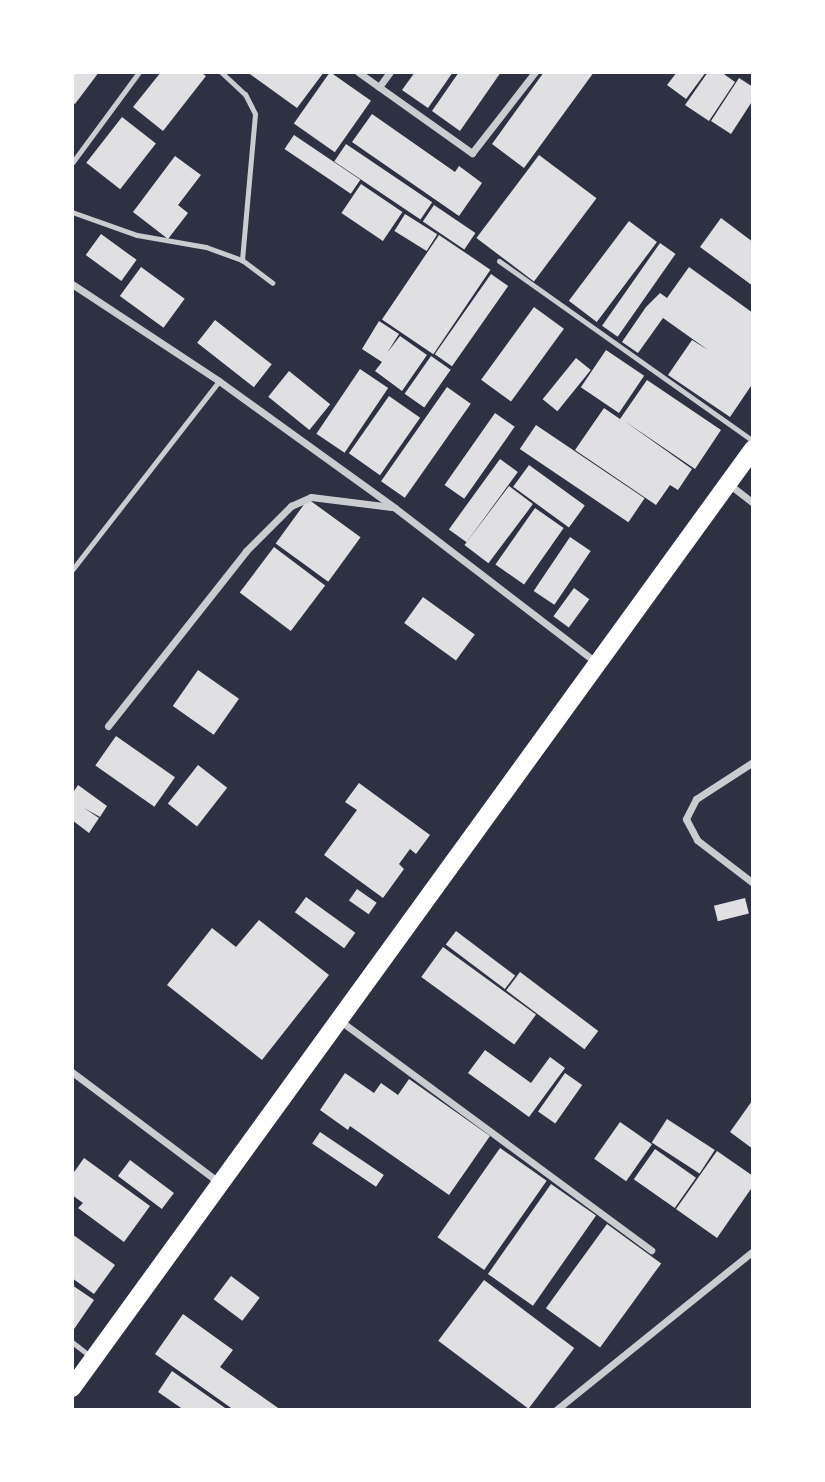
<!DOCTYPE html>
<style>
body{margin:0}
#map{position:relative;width:825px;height:1482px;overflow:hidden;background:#2d3142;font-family:Manrope,sans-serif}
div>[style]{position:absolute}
.building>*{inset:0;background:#e0e0e3;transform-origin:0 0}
.service>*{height:5px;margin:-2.5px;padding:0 2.5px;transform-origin:2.5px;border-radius:2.5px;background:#caccd0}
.minor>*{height:7px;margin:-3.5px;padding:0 3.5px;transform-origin:3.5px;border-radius:3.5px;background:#caccd0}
.primary>*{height:18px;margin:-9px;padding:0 9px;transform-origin:9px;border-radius:9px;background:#fff}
span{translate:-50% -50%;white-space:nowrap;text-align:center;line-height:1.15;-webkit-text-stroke:5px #fff;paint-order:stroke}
.frame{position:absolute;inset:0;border:74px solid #fff;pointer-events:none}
</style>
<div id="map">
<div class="building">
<div style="clip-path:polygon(72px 72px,99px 72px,75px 104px,72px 102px)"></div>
<div style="clip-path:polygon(161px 72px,200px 72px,206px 76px,163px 131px,133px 107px)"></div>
<div style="clip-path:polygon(247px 72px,324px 72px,297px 108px)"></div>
<div style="left:330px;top:72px;width:50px;height:63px;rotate:35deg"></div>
<div style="clip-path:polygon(415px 72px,453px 72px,428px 108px,402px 90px)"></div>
<div style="clip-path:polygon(459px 72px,501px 72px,460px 131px,432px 111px)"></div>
<div style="clip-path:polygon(544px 72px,594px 72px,524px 168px,492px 144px)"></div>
<div style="clip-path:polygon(677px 72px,706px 72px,686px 99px,667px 85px)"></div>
<div style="clip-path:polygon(708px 72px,721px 72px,735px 82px,709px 121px,685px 105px)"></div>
<div style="clip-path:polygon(739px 78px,753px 87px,753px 100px,731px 134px,711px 121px)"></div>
<div style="clip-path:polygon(372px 114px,455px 172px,459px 166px,482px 183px,459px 216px,352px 142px)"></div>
<div style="left:122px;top:117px;width:43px;height:58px;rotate:38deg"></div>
<div style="left:294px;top:135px;width:80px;height:17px;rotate:34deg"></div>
<div style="left:346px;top:144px;width:104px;height:21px;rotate:34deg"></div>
<div style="left:539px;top:155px;width:72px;height:104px;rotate:37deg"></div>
<div style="clip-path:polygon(175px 156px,201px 175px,178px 205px,188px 213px,168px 239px,133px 212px)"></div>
<div style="left:361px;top:184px;width:50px;height:35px;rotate:34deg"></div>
<div style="left:434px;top:205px;width:50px;height:20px;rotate:34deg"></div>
<div style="left:405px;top:214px;width:38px;height:20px;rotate:32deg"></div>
<div style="clip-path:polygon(721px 218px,753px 242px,753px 286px,700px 247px)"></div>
<div style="left:629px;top:221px;width:35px;height:100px;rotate:37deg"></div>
<div style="left:101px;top:234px;width:44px;height:26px;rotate:36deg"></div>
<div style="left:439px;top:235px;width:62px;height:102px;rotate:34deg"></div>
<div style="left:660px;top:243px;width:19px;height:101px;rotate:35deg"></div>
<div style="left:141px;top:267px;width:54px;height:36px;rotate:36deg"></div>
<div style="clip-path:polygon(689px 267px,753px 313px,753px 383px,730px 417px,668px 375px,692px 340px,708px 350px,663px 318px,638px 353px,622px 342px,646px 307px,660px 293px,667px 298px)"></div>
<div style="left:491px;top:274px;width:21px;height:98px;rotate:35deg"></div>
<div style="left:534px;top:307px;width:37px;height:90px;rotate:36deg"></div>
<div style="left:215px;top:320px;width:72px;height:29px;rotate:38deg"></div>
<div style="clip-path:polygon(379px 321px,399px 334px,387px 353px,400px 336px,427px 355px,402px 391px,375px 371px,382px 362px,362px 349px)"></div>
<div style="left:606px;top:350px;width:46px;height:45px;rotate:34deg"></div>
<div style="left:431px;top:356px;width:24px;height:46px;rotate:35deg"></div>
<div style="left:576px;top:358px;width:19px;height:53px;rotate:39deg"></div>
<div style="left:360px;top:369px;width:34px;height:78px;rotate:34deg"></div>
<div style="left:289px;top:371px;width:53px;height:33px;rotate:39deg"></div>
<div style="clip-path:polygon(647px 380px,721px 430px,695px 469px,623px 420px,692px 469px,678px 490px,670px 485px,656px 505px,575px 450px,604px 408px,620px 419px)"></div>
<div style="left:447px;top:387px;width:29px;height:115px;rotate:35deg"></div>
<div style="left:389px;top:396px;width:38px;height:70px;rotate:35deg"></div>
<div style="left:495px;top:413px;width:24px;height:88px;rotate:35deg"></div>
<div style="left:536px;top:425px;width:131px;height:29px;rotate:34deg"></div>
<div style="left:500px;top:459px;width:22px;height:87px;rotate:36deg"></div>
<div style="left:529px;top:465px;width:69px;height:27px;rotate:36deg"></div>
<div style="left:509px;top:486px;width:30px;height:74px;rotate:37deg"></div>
<div style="left:308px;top:499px;width:65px;height:55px;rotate:36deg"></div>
<div style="left:535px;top:508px;width:35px;height:69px;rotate:35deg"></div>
<div style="left:570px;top:537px;width:25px;height:65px;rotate:34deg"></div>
<div style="left:274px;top:547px;width:64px;height:57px;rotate:37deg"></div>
<div style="left:574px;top:588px;width:19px;height:35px;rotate:36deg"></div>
<div style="left:423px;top:597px;width:64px;height:32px;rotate:36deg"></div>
<div style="left:198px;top:670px;width:50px;height:44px;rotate:35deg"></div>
<div style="left:116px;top:736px;width:72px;height:36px;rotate:35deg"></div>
<div style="left:198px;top:765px;width:37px;height:49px;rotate:38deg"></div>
<div style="clip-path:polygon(359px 783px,430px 835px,416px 854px,410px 849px,399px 864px,404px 869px,383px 898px,324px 855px,357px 810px,345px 802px)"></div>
<div style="clip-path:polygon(78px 785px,107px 806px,100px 817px,84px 808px,99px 818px,89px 833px,72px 820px,72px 794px)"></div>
<div style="left:357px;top:889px;width:24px;height:14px;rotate:35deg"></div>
<div style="left:306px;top:897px;width:61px;height:19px;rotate:36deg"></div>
<div style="left:745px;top:898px;width:16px;height:32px;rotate:76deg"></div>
<div style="clip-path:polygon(259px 920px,329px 975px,262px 1060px,167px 985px,212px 928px,236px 947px)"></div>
<div style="left:456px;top:931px;width:74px;height:17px;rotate:37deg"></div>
<div style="left:443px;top:947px;width:115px;height:37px;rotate:36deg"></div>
<div style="left:520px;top:972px;width:98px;height:23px;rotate:37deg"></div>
<div style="clip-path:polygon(485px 1050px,531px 1083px,550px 1057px,565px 1068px,529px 1117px,468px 1073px)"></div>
<div style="clip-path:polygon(345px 1073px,374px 1093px,381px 1083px,398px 1095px,409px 1079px,490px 1136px,449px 1195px,350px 1126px,348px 1130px,320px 1110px)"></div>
<div style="left:565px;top:1073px;width:21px;height:47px;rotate:35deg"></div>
<div style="clip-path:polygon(752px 1101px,753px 1103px,753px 1149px,730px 1132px)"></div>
<div style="left:667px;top:1119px;width:57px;height:28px;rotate:33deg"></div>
<div style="left:620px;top:1122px;width:39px;height:45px;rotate:35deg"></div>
<div style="left:320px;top:1132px;width:77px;height:14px;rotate:34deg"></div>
<div style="left:500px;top:1148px;width:57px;height:109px;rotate:35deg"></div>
<div style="left:655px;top:1149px;width:50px;height:37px;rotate:35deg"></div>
<div style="clip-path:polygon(717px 1151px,753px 1176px,753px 1186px,717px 1238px,676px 1209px)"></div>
<div style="clip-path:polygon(84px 1158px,150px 1206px,124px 1242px,78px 1208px,83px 1203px,72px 1195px,72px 1175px)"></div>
<div style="left:130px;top:1160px;width:55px;height:20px;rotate:37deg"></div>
<div style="left:551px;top:1184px;width:55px;height:110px;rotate:35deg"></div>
<div style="left:607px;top:1224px;width:67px;height:104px;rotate:36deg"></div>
<div style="clip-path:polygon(72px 1234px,115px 1265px,94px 1294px,72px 1278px)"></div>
<div style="left:231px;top:1276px;width:36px;height:29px;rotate:37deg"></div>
<div style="left:484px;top:1280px;width:113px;height:76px;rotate:37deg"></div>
<div style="clip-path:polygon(72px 1285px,94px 1300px,72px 1332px)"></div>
<div style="clip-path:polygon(183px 1314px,233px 1350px,220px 1367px,281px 1410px,234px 1410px,155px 1354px)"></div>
<div style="clip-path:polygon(172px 1371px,228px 1410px,184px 1410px,158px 1392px)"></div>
</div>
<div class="service">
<div style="left:221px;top:72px;width:33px;rotate:43deg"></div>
<div style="left:245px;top:94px;width:22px;rotate:63deg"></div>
<div style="left:255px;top:114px;width:147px;rotate:95.1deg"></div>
<div style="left:72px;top:163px;width:113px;rotate:-53.6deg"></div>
<div style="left:72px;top:212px;width:69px;rotate:19.5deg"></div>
<div style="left:137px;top:235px;width:70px;rotate:9.9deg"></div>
<div style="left:206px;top:247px;width:38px;rotate:20deg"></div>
<div style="left:242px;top:260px;width:38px;rotate:37deg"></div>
<div style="left:499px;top:261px;width:311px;rotate:35.3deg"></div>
<div style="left:72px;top:570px;width:239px;rotate:-52.1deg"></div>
<div style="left:72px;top:1342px;width:24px;rotate:38deg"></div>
</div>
<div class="minor">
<div style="left:358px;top:72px;width:140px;rotate:35.4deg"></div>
<div style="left:472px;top:153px;width:103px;rotate:-52.1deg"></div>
<div style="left:379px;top:87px;width:19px;rotate:-54deg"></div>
<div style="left:72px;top:284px;width:176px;rotate:33.4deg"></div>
<div style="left:219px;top:381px;width:217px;rotate:35.8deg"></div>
<div style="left:395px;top:508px;width:253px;rotate:37.5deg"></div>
<div style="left:730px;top:485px;width:29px;rotate:38deg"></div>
<div style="left:108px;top:726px;width:223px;rotate:-51.7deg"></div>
<div style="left:246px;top:551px;width:64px;rotate:-45deg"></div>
<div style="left:291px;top:506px;width:22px;rotate:-24deg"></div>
<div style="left:311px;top:497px;width:81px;rotate:7.1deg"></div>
<div style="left:753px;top:762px;width:68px;rotate:147deg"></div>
<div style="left:696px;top:799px;width:22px;rotate:117deg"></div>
<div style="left:686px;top:819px;width:24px;rotate:62deg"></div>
<div style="left:697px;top:840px;width:71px;rotate:37.5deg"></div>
<div style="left:339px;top:1020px;width:388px;rotate:36.4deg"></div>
<div style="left:72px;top:1072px;width:185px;rotate:36.9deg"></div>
<div style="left:556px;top:1410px;width:253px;rotate:-38.9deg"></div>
</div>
<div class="primary">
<div style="left:72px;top:1388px;width:1160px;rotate:-54.05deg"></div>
</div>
<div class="frame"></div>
</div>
